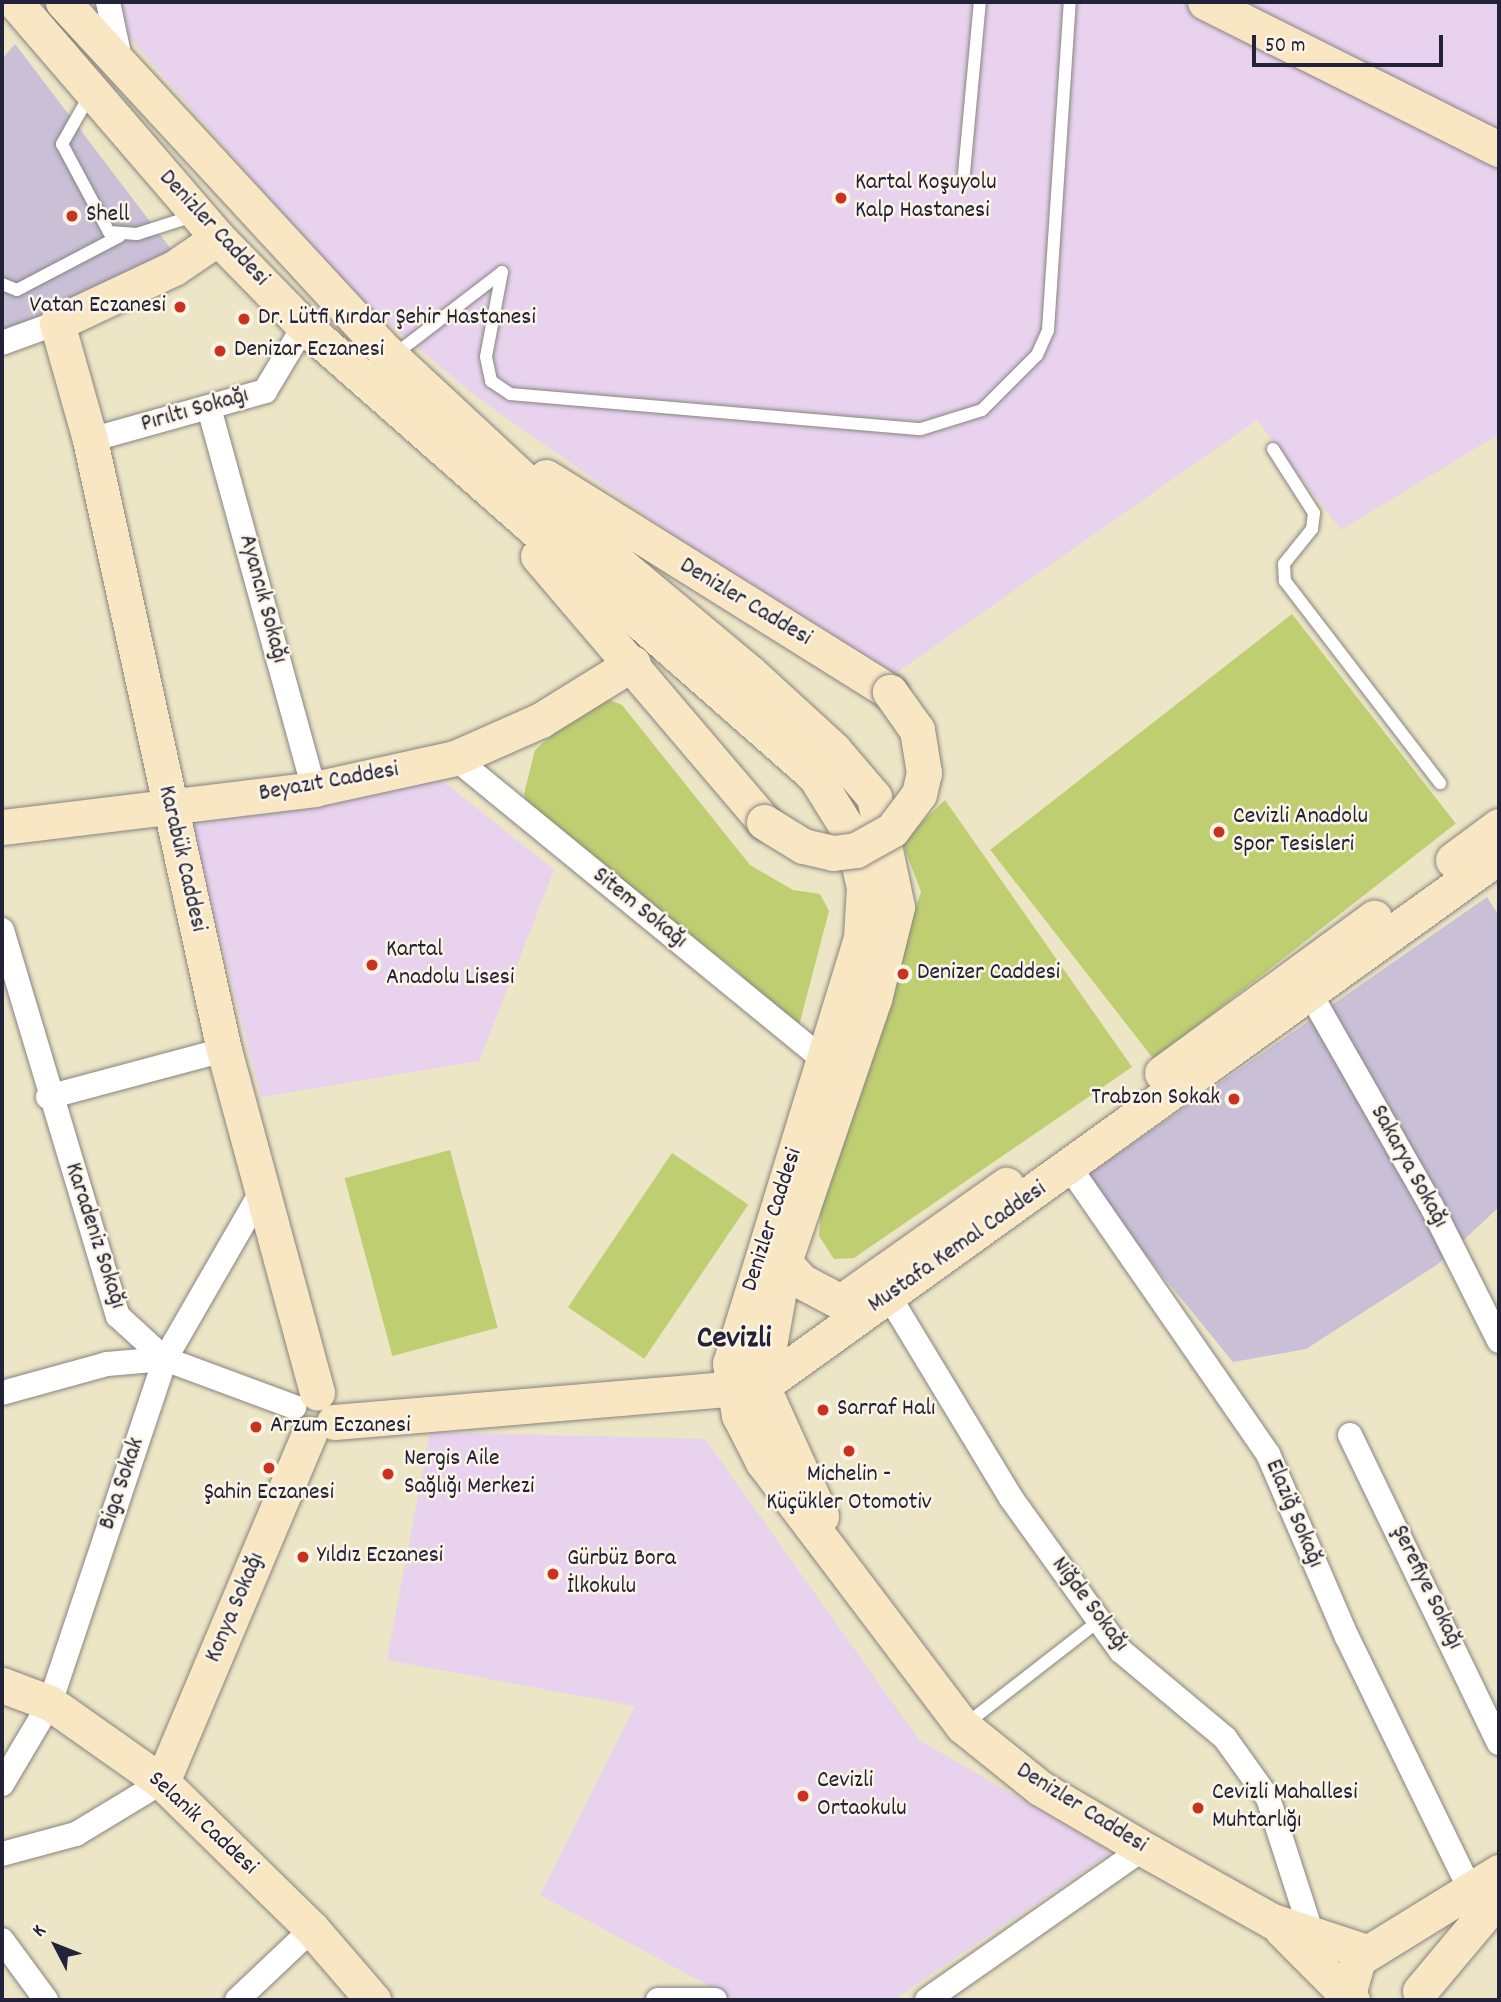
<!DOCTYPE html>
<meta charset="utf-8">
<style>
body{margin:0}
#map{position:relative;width:1501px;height:2002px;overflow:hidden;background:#ece5c6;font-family:Dekko,sans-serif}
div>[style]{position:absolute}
.built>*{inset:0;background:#e8d2ee}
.industrial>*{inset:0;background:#c9bfd7}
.green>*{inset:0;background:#bece71;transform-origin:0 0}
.roads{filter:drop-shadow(0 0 2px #878480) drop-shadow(0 0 2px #878480)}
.lane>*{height:12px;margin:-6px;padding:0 6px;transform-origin:6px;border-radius:6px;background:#fff}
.street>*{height:24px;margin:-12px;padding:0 12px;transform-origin:12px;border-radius:12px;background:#fff}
.secondary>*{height:35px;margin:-17.5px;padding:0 17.5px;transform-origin:17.5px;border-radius:17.5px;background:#f9e7c3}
.bridges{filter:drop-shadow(0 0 2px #878480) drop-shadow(0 0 2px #878480)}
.secondary-bridge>*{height:35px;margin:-17.5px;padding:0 17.5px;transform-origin:17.5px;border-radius:17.5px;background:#f9e7c3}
.dots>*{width:19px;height:19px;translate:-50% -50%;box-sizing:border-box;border:4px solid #fcf5e5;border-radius:50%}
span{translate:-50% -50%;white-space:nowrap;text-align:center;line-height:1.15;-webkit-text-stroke:5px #fcf5e5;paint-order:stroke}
.poi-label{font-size:24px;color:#22223b}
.left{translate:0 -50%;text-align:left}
.right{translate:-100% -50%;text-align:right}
.street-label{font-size:24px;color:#22223b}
.district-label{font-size:32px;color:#22223b;font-weight:700}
.frame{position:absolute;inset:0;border:4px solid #22223b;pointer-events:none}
.north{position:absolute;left:21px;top:1911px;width:70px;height:70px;-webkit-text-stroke:5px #fcf5e5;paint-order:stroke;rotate:312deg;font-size:19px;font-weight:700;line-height:28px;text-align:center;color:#22223b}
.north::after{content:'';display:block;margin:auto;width:24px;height:32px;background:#22223b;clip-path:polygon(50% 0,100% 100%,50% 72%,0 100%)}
.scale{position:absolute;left:1252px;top:35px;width:191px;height:32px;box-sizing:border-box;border:4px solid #22223b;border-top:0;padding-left:9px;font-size:21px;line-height:24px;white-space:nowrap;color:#22223b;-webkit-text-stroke:5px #fcf5e5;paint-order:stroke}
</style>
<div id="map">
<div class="built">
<div style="clip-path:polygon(99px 2px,1499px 2px,1499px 434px,1341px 530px,1257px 420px,883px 682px,478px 398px,348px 290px)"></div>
<div style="clip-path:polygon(435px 775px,554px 870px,479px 1061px,261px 1097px,191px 825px)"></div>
<div style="clip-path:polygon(430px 1432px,705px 1439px,919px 1740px,1112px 1852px,893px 2000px,736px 2000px,540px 1895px,635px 1706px,387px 1660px)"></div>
</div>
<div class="industrial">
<div style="clip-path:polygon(15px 44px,190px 274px,2px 349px,2px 59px)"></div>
<div style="clip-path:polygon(1487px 897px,1499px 916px,1499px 1207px,1438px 1264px,1306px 1349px,1233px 1362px,1083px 1178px)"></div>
</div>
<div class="green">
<div style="left:1292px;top:614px;width:266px;height:383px;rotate:52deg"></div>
<div style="clip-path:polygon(605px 698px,622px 705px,750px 865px,793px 890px,820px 894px,829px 911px,797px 1033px,735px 969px,531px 814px,524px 794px,535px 750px,586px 705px)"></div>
<div style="clip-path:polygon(945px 800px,1132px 1067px,854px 1258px,834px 1259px,819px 1236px,822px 1195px,921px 892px,902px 841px)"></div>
<div style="left:450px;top:1150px;width:184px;height:109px;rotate:75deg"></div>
<div style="left:672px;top:1153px;width:92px;height:186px;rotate:34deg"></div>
</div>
<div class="roads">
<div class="lane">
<div style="left:91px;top:93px;width:59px;rotate:119.6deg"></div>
<div style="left:62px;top:144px;width:100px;rotate:61.9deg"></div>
<div style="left:109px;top:232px;width:28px;rotate:4deg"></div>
<div style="left:137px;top:234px;width:59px;rotate:-17.8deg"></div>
<div style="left:964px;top:173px;width:172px;rotate:-84.7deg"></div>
<div style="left:502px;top:272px;width:86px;rotate:100.7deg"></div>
<div style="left:486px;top:357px;width:25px;rotate:78deg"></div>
<div style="left:491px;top:381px;width:23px;rotate:34deg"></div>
<div style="left:510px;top:394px;width:412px;rotate:4.9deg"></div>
<div style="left:921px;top:429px;width:64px;rotate:-17.3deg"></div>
<div style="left:982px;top:410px;width:78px;rotate:-45deg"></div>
<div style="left:1037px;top:355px;width:27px;rotate:-66deg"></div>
<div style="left:1048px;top:330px;width:329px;rotate:-86.2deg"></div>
<div style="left:2px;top:284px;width:16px;rotate:22deg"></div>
<div style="left:17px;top:290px;width:116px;rotate:-27.7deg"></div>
<div style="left:394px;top:355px;width:136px;rotate:-37.5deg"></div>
<div style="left:1273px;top:449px;width:76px;rotate:57.4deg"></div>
<div style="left:1314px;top:513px;width:16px;rotate:97deg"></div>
<div style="left:1312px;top:529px;width:45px;rotate:128.7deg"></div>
<div style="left:1284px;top:564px;width:17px;rotate:87deg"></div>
<div style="left:1285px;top:581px;width:255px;rotate:52.5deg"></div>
<div style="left:966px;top:1724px;width:168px;rotate:-37.8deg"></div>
</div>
<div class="street">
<div style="left:108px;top:2px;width:62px;rotate:78deg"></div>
<div style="left:2px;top:343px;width:59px;rotate:-20deg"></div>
<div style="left:209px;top:408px;width:395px;rotate:74.6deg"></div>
<div style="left:90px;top:440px;width:182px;rotate:-15.6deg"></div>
<div style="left:265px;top:391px;width:76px;rotate:-59deg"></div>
<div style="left:455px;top:758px;width:477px;rotate:39.3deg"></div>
<div style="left:2px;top:930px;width:403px;rotate:73.3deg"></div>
<div style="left:118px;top:1316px;width:64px;rotate:42.5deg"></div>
<div style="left:1311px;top:995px;width:242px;rotate:60.3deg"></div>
<div style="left:1431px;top:1205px;width:152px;rotate:63.4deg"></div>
<div style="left:48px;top:1097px;width:182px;rotate:-15deg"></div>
<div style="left:1070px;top:1168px;width:348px;rotate:55.3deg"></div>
<div style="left:1268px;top:1454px;width:199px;rotate:66.7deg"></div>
<div style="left:1347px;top:1637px;width:278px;rotate:64deg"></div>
<div style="left:890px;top:1298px;width:234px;rotate:58.8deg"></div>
<div style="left:1011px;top:1498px;width:188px;rotate:54.3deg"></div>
<div style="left:1121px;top:1651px;width:136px;rotate:39.9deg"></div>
<div style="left:1225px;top:1738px;width:74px;rotate:54.4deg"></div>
<div style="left:1268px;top:1798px;width:143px;rotate:72.1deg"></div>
<div style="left:2px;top:1393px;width:109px;rotate:-15.4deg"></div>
<div style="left:107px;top:1364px;width:58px;rotate:-4.9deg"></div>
<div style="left:165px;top:1359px;width:138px;rotate:20.4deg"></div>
<div style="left:1350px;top:1435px;width:342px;rotate:64.2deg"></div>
<div style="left:2px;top:1784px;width:94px;rotate:-59.3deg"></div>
<div style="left:50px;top:1703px;width:363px;rotate:-71.5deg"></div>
<div style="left:165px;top:1359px;width:194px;rotate:-60deg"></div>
<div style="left:2px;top:1854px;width:77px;rotate:-15.1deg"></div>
<div style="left:76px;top:1834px;width:100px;rotate:-31.2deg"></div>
<div style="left:2px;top:1940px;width:74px;rotate:53.7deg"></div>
<div style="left:237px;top:2000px;width:103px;rotate:-43.4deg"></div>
<div style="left:658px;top:2000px;width:57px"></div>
<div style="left:927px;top:2000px;width:264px;rotate:-35deg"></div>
</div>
<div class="secondary">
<div style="left:15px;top:2px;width:311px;rotate:49.3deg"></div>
<div style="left:218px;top:238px;width:123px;rotate:45.7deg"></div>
<div style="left:304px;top:326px;width:681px;rotate:41.37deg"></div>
<div style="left:815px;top:776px;width:70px;rotate:58.3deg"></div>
<div style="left:852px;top:836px;width:52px;rotate:76.8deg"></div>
<div style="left:864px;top:887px;width:51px;rotate:93.4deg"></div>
<div style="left:861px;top:938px;width:445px;rotate:107.1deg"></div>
<div style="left:730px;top:1363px;width:53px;rotate:80.2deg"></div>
<div style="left:739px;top:1415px;width:53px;rotate:62.9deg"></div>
<div style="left:763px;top:1462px;width:331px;rotate:52.9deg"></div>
<div style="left:963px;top:1726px;width:99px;rotate:38.8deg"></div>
<div style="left:1040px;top:1788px;width:126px;rotate:30.4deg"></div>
<div style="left:1149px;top:1852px;width:141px;rotate:29.3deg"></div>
<div style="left:1272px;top:1921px;width:100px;rotate:18.1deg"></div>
<div style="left:63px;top:2px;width:468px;rotate:47.3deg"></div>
<div style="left:380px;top:346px;width:255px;rotate:42.9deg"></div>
<div style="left:567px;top:520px;width:237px;rotate:39.9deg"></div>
<div style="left:749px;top:672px;width:115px;rotate:42.5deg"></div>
<div style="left:834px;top:750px;width:62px;rotate:49.6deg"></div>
<div style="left:874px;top:797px;width:112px;rotate:78.2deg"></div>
<div style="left:897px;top:907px;width:95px;rotate:104deg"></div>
<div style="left:874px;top:999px;width:278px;rotate:108.9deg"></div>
<div style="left:784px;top:1262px;width:126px;rotate:100.1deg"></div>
<div style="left:762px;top:1386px;width:143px;rotate:65.6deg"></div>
<div style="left:1205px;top:2px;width:329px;rotate:26.6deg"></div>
<div style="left:218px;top:238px;width:53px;rotate:145.7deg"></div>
<div style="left:174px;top:268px;width:129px;rotate:154.8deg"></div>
<div style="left:57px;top:323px;width:122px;rotate:74.2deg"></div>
<div style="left:90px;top:440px;width:625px;rotate:77.61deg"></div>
<div style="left:224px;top:1050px;width:355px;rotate:74.8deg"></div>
<div style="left:546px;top:477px;width:406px;rotate:32deg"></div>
<div style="left:538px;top:556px;width:349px;rotate:49.6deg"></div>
<div style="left:2px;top:827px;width:314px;rotate:-6.9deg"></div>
<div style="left:314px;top:789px;width:144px;rotate:-12.4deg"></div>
<div style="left:455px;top:758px;width:94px;rotate:-23.8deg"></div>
<div style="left:541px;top:720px;width:108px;rotate:-31.8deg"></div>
<div style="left:1453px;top:860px;width:57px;rotate:-36.5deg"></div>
<div style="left:1162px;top:1073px;width:263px;rotate:-36.2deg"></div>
<div style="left:784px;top:1262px;width:25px;rotate:48deg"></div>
<div style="left:801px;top:1281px;width:45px;rotate:27.7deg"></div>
<div style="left:852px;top:1294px;width:189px;rotate:-35.3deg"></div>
<div style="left:334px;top:1422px;width:430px;rotate:-4.8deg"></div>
<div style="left:762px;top:1386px;width:908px;rotate:-35.72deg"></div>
<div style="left:2px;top:1685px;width:51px;rotate:20.6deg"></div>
<div style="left:50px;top:1703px;width:137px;rotate:35.2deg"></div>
<div style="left:162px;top:1782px;width:210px;rotate:44.4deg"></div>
<div style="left:312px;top:1929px;width:94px;rotate:49.3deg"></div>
<div style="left:162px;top:1782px;width:378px;rotate:-67.1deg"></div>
<div style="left:1282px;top:1930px;width:99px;rotate:45deg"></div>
<div style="left:1349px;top:1991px;width:33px;rotate:-74deg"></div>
<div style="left:1358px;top:1959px;width:166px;rotate:-31.7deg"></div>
<div style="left:1420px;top:1991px;width:123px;rotate:-50deg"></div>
</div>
</div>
<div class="bridges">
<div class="secondary-bridge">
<div style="left:764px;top:822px;width:46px;rotate:31.6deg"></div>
<div style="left:803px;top:846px;width:31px;rotate:13deg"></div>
<div style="left:833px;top:853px;width:23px;rotate:-7deg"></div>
<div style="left:856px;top:850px;width:41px;rotate:-29.1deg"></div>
<div style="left:892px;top:830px;width:45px;rotate:-53.1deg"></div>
<div style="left:919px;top:794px;width:22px;rotate:-77deg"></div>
<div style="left:924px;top:773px;width:44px;rotate:-99.2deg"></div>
<div style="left:917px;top:730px;width:47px;rotate:-125.4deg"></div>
</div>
</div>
<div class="dots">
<div style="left:841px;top:198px;background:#c8321e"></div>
<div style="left:72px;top:216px;background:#c8321e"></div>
<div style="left:180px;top:307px;background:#c8321e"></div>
<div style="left:244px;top:319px;background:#c8321e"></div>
<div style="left:220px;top:351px;background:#c8321e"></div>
<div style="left:1219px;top:832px;background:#c8321e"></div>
<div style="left:372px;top:965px;background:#c8321e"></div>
<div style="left:903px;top:974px;background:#c8321e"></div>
<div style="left:1234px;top:1099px;background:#c8321e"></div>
<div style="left:823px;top:1410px;background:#c8321e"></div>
<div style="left:256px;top:1427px;background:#c8321e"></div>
<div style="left:849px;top:1451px;background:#c8321e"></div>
<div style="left:269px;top:1468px;background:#c8321e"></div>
<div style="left:388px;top:1474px;background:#c8321e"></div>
<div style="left:303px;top:1557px;background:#c8321e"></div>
<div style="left:553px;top:1574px;background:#c8321e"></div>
<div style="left:803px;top:1796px;background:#c8321e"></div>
<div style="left:1198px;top:1808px;background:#c8321e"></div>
</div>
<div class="poi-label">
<span class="left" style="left:855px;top:198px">Kartal Koşuyolu<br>Kalp Hastanesi</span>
<span class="left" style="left:86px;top:216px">Shell</span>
<span class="right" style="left:166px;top:307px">Vatan Eczanesi</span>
<span class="left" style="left:258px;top:319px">Dr. Lütfi Kırdar Şehir Hastanesi</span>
<span class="left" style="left:234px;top:351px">Denizar Eczanesi</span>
<span class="left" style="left:1233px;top:832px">Cevizli Anadolu<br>Spor Tesisleri</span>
<span class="left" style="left:386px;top:965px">Kartal<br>Anadolu Lisesi</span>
<span class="left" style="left:917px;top:974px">Denizer Caddesi</span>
<span class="right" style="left:1220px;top:1099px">Trabzon Sokak</span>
<span class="left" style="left:837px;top:1410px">Sarraf Halı</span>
<span class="left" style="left:270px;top:1427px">Arzum Eczanesi</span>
<span class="left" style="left:404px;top:1474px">Nergis Aile<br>Sağlığı Merkezi</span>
<span style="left:849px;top:1490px">Michelin -<br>Küçükler Otomotiv</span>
<span style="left:269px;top:1494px">Şahin Eczanesi</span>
<span class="left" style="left:317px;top:1557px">Yıldız Eczanesi</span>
<span class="left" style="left:567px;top:1574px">Gürbüz Bora<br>İlkokulu</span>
<span class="left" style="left:817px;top:1796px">Cevizli<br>Ortaokulu</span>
<span class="left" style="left:1212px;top:1808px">Cevizli Mahallesi<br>Muhtarlığı</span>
</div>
<div class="street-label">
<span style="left:213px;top:229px;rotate:47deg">Denizler Caddesi</span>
<span style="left:195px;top:411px;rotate:-16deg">Pırıltı Sokağı</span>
<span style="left:262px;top:599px;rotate:75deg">Ayancık Sokağı</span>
<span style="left:745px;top:603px;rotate:31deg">Denizler Caddesi</span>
<span style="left:329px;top:783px;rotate:-10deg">Beyazıt Caddesi</span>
<span style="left:181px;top:859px;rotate:77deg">Karabük Caddesi</span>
<span style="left:639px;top:909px;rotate:39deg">Sitem Sokağı</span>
<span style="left:1408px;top:1167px;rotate:61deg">Sakarya Sokağı</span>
<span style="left:773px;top:1220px;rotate:-72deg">Denizler Caddesi</span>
<span style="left:94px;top:1236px;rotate:72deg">Karadeniz Sokağı</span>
<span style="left:958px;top:1248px;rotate:-35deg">Mustafa Kemal Caddesi</span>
<span style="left:123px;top:1484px;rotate:-71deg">Biga Sokak</span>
<span style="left:1293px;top:1514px;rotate:67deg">Elaziğ Sokağı</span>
<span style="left:1426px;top:1588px;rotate:64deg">Şerefiye Sokağı</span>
<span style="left:1089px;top:1605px;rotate:53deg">Niğde Sokağı</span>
<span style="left:236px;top:1608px;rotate:-67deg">Konya Sokağı</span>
<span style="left:1081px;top:1809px;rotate:32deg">Denizler Caddesi</span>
<span style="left:202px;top:1824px;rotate:43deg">Selanik Caddesi</span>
</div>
<div class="district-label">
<span style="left:734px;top:1340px">Cevizli</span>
</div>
<div class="frame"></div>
<div class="north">K</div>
<div class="scale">50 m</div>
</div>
